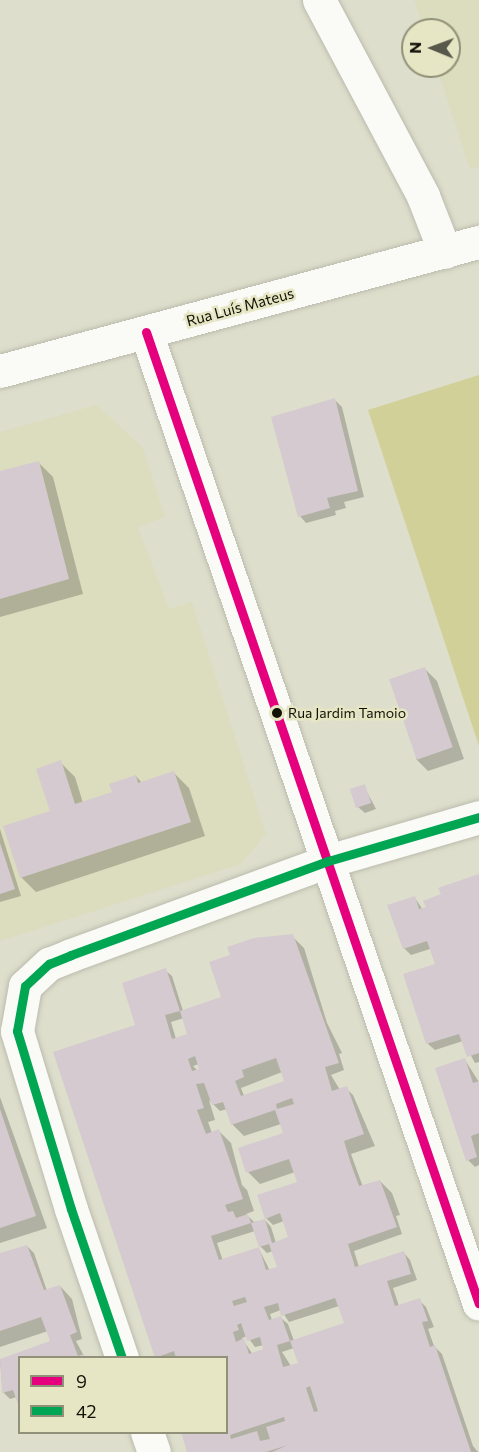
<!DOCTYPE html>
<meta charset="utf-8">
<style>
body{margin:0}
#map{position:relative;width:479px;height:1452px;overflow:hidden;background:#dedecc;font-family:Commissioner,sans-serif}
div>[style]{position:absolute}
.built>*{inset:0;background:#dcdcbe}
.green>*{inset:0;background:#d1d099}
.shadow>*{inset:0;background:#0003}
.building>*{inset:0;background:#d5cacf;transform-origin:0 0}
.roads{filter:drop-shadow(0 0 2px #bcbcae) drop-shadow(0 0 2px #bcbcae)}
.minor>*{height:33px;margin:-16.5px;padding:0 16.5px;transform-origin:16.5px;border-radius:16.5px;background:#fafaf7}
.major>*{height:33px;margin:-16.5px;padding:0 16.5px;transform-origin:16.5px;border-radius:16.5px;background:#fafaf7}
.bus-1>*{height:9px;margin:-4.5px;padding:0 4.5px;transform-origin:4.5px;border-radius:4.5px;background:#e5007d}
.bus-2>*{height:9px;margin:-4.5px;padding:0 4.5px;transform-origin:4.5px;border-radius:4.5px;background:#00a651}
.dots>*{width:16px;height:16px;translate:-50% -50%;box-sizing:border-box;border:3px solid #e6e5c4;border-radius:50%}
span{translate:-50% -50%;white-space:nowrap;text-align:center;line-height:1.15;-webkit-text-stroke:5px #e6e5c4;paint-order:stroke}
.bus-label{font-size:14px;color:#111106}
.left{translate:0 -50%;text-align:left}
.street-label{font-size:15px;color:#111106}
.legend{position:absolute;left:18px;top:1356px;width:210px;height:78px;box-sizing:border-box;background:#e6e5c4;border:2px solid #919078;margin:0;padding:8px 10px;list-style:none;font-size:18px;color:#111106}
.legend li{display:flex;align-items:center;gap:12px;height:30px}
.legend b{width:30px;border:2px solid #919078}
.north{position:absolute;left:401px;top:18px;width:60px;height:60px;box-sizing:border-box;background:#e6e5c4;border:2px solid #919078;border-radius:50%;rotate:271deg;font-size:16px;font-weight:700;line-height:24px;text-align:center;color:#111106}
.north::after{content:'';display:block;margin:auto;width:21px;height:27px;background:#59594b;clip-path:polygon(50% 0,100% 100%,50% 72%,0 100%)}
</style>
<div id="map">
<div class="built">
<div style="clip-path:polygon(414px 0,479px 0,479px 167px,470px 169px,436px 66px,449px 66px,449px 30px,424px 30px)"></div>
<div style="clip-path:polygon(97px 405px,143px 448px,165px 517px,138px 527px,169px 609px,192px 602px,266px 834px,241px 864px,0 941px,0 432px)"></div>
</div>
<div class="green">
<div style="clip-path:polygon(479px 375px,479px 746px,368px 410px)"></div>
</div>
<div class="shadow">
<div style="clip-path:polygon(335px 400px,342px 407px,364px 497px,344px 502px,346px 508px,335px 511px,336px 515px,306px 523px,300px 516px)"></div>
<div style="clip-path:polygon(38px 462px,53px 477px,83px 594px,0 617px,0 473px)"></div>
<div style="clip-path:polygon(425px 669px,437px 681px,464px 759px,428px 771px,416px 759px)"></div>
<div style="clip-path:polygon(60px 762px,75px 777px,83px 803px,114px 792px,136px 776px,142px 783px,174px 773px,189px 788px,205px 836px,36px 892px,21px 877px,52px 812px)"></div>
<div style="clip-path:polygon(364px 786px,376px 809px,365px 813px,358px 807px)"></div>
<div style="clip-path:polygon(0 829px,21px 896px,0 902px)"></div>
<div style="clip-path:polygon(479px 875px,479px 1062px,475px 1063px,463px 1041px,435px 1050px,428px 1044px,405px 975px,437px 965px,430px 949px,411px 955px,404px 948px,415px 898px,423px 910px)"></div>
<div style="clip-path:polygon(evenodd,292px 936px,304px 948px,327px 1023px,342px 1053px,339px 1054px,344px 1070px,331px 1075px,340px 1090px,346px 1088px,353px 1095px,375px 1146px,351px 1154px,363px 1187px,380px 1181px,392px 1193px,400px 1215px,396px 1216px,402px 1234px,354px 1251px,359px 1267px,404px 1253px,410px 1260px,417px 1280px,393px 1288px,399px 1306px,419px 1300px,426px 1307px,434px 1327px,428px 1329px,434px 1346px,442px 1354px,473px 1446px,478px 1452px,189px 1452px,226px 1432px,226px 1358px,156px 1357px,137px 1026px,165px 970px,172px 976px,183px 1011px,223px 998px,292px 936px,184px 1018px,189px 1035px,176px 1039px,171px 1022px,184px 1018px,292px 936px,199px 1064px,201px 1070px,198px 1071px,193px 1066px,199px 1064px,292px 936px,282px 1072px,286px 1082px,244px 1096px,241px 1088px,282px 1072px,292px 936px,209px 1100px,220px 1111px,227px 1109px,232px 1124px,244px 1136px,281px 1124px,285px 1134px,248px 1172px,260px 1184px,295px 1172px,299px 1183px,266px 1218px,273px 1225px,284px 1221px,291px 1238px,276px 1243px,271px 1227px,265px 1220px,254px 1222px,246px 1214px,254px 1211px,247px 1190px,242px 1185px,231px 1143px,219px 1131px,212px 1133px,208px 1122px,215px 1120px,209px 1100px,292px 936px,255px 1231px,260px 1246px,267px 1253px,273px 1251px,279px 1268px,270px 1271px,259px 1249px,223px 1261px,217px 1243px,255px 1231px,292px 936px,339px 1306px,345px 1324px,294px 1341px,288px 1324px,281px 1318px,272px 1320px,270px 1314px,281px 1310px,289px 1322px,339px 1306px,292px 936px,247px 1336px,255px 1347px,264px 1345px,266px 1350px,253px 1355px,242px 1338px,247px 1336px,292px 936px,294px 1348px,301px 1368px,291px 1366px,282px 1352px,294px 1348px)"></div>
<div style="clip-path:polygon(465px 1060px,479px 1082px,479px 1165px,475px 1167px,468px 1160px)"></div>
<div style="clip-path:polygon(0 1097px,47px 1228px,0 1243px)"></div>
<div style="clip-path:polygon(27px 1246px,34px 1253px,47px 1291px,60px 1286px,72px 1299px,82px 1339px,76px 1341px,85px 1358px,20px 1358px,20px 1404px,17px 1397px,10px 1399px,3px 1392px,0 1361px,52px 1342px,48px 1331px,0 1347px,0 1255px)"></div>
</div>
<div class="building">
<div style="clip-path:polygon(335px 398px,358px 491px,327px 498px,330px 508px,298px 517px,271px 417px)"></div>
<div style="clip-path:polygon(39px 461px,69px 579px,0 599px,0 471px)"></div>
<div style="left:425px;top:667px;width:85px;height:38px;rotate:71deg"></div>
<div style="clip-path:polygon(61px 760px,75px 804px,112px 792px,109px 784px,136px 775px,138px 783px,174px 771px,191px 822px,20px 878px,3px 826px,50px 811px,36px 769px)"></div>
<div style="left:365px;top:784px;width:20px;height:16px;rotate:72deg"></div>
<div style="clip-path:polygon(0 843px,15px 889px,0 894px)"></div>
<div style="clip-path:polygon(479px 874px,479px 1053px,467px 1057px,459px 1034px,426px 1044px,403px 974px,435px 964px,427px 941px,403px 949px,387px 905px,415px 896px,419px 909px,426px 907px,423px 901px,441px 894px,438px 888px)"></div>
<div style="clip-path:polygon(evenodd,293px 934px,339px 1063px,325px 1067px,332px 1091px,347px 1086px,364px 1134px,344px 1141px,351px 1164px,359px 1186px,380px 1180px,397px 1227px,348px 1244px,355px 1267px,404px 1251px,411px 1274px,387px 1281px,395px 1306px,420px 1298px,428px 1321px,422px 1322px,430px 1347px,435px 1345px,471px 1452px,272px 1452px,288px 1445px,266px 1452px,187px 1452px,181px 1432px,226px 1432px,226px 1358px,176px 1358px,174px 1351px,155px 1358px,53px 1052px,135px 1025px,122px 983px,166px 968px,180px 1011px,165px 1015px,172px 1039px,187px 1034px,180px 1011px,221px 997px,209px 962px,230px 955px,227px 947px,254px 938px,293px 934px,195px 1056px,199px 1069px,192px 1071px,188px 1059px,195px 1056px,293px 934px,276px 1058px,284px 1081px,241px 1096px,235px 1081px,244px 1077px,242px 1070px,276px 1058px,293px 934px,204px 1083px,212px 1105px,223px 1102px,231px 1125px,275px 1110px,283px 1133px,238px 1148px,246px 1173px,289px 1159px,297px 1182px,257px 1195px,265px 1219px,280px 1213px,288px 1237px,272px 1243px,265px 1219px,251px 1223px,259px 1247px,269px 1244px,277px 1267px,266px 1270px,259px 1247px,219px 1260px,211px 1236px,251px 1223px,248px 1214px,236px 1218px,233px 1211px,228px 1212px,225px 1205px,243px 1199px,219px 1129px,206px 1134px,197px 1110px,204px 1108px,196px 1084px,204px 1083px,293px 934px,292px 1098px,294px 1104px,277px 1109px,276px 1104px,292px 1098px,293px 934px,245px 1297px,247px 1302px,234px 1306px,232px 1301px,245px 1297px,293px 934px,335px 1298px,344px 1323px,290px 1341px,298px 1363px,283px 1367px,277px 1345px,290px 1341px,281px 1316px,335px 1298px,293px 934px,278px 1303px,281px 1316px,269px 1320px,264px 1307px,278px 1303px,293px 934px,241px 1323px,247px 1341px,260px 1337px,263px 1349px,249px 1354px,244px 1338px,236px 1342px,233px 1332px,239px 1330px,237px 1325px,241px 1323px,293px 934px,310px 1386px,318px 1411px,314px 1412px,306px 1388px,310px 1386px,293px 934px,284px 1417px,285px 1421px,266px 1427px,270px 1439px,260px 1441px,257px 1431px,231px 1439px,230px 1435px,284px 1417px)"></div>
<div style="clip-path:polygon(465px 1058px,473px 1083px,479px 1081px,479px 1133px,471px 1136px,477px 1157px,466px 1161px,435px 1068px)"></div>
<div style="clip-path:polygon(0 1109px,36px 1216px,0 1228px)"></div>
<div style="clip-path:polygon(27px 1245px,44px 1290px,60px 1285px,77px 1332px,70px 1335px,78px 1356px,84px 1354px,85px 1358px,20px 1358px,19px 1407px,13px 1390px,2px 1393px,0 1359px,50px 1341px,41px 1317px,0 1331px,0 1253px)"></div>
</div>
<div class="roads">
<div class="minor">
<div style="left:319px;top:0;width:222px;rotate:62deg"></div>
<div style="left:423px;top:196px;width:60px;rotate:68.6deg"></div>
<div style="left:146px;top:332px;width:1027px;rotate:71.09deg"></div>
<div style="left:122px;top:1358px;width:157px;rotate:-108.9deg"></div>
<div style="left:71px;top:1209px;width:186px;rotate:-106.9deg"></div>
<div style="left:17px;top:1031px;width:46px;rotate:-79.9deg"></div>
<div style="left:25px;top:986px;width:33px;rotate:-43deg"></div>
<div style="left:49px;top:964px;width:24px;rotate:-22deg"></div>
<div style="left:71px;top:955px;width:274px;rotate:-20.1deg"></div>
<div style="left:328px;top:861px;width:157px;rotate:-16.2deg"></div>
<div style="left:147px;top:1432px;width:21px;rotate:71deg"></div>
</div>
<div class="major">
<div style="left:0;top:371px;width:496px;rotate:-15.1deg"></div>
</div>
</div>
<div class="bus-1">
<div style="left:146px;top:332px;width:1027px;rotate:71.09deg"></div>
</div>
<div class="bus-2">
<div style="left:122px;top:1358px;width:157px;rotate:-108.9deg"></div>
<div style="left:71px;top:1209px;width:186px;rotate:-106.9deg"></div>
<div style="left:17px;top:1031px;width:46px;rotate:-79.9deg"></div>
<div style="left:25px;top:986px;width:33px;rotate:-43deg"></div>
<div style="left:49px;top:964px;width:24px;rotate:-22deg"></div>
<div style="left:71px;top:955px;width:274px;rotate:-20.1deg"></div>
<div style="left:328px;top:861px;width:157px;rotate:-16.2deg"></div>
</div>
<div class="dots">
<div style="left:277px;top:713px;background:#111106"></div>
</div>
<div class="bus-label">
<span class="left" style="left:288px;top:713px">Rua Jardim Tamoio</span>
</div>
<div class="street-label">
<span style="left:240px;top:307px;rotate:-15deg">Rua Luís Mateus</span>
</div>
<ul class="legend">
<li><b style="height:8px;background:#e5007d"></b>9</li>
<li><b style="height:8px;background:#00a651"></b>42</li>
</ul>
<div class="north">N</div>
</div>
